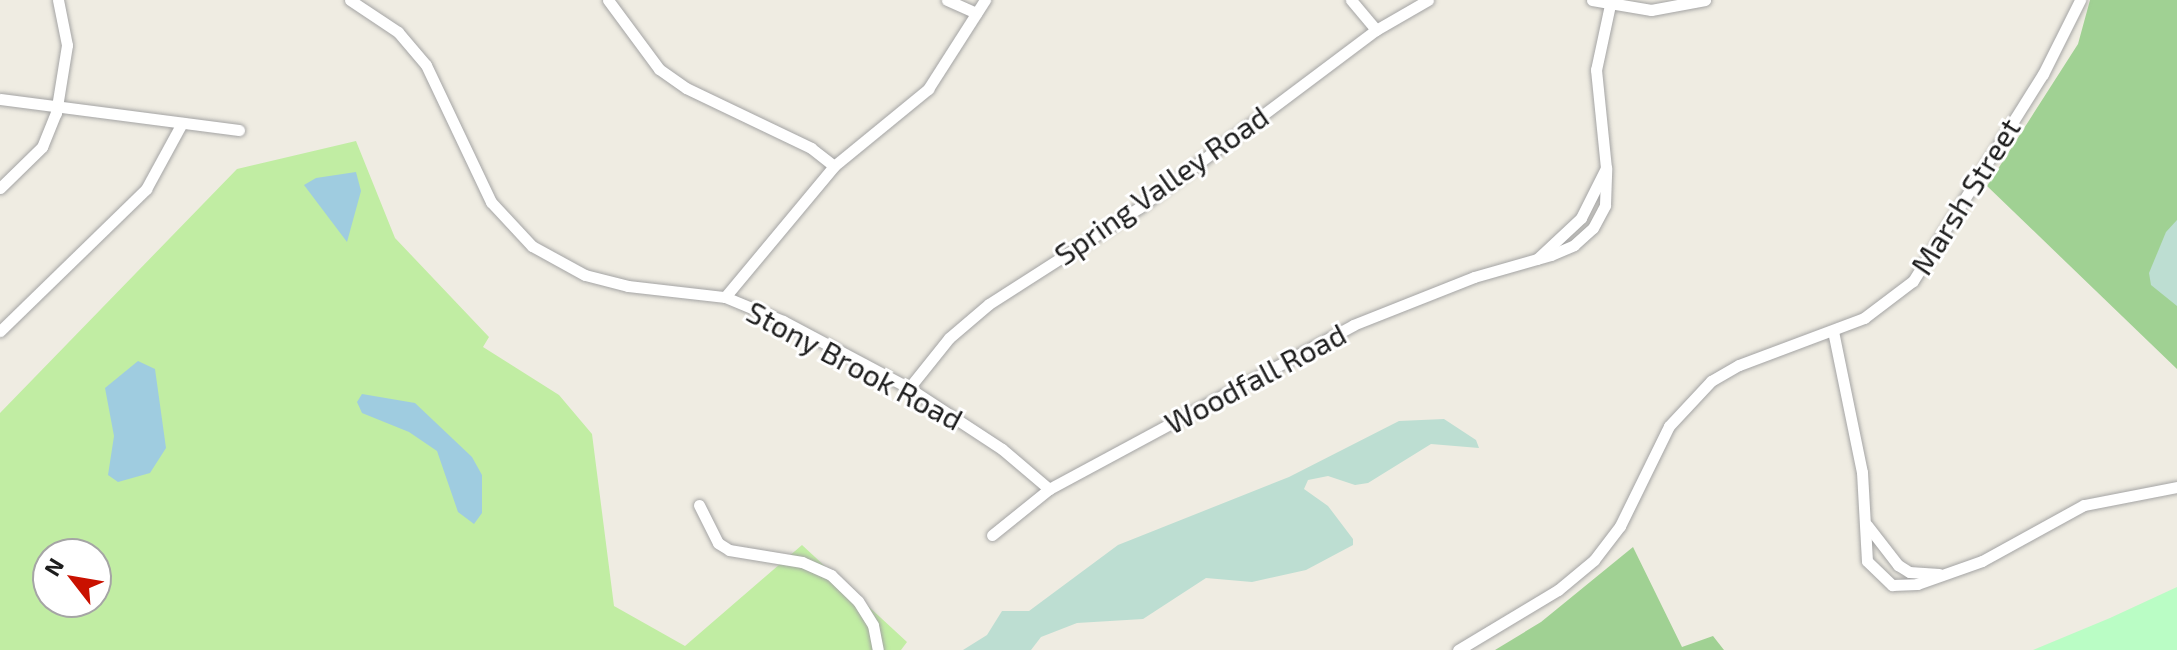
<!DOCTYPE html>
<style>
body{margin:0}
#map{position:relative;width:2177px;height:650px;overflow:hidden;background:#efece2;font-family:"Exo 2",sans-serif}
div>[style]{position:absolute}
.grass>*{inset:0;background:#c1eda3}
.forest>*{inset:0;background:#a0d193}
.wetland>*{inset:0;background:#bdded2}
.park>*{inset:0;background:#bafdc5}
.water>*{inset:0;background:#9fcce0}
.roads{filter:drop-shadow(0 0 2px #a4a4a4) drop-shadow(0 0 2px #a4a4a4)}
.minor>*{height:11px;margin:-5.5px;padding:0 5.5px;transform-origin:5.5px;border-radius:5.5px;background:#fff}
span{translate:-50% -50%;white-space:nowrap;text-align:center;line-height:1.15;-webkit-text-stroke:6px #fff;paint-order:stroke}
.street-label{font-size:30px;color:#1d1d1d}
.north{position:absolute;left:32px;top:538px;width:80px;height:80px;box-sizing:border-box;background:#fff;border:2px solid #a5a5a5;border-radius:50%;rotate:301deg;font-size:22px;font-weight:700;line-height:32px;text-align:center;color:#1d1d1d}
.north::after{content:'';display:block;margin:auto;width:28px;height:36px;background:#c91100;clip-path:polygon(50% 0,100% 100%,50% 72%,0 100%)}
</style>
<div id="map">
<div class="grass">
<div style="clip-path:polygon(evenodd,356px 141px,395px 238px,489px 337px,483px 347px,559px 395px,592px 434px,614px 606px,685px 646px,802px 545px,907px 642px,901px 650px,0 650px,0 413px,237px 169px,356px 141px,48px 554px,96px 554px,96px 602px,48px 602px,48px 554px)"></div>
</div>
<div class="forest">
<div style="clip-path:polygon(2090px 0,2177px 0,2177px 369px,1987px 186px,2078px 44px)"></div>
<div style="clip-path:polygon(1633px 547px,1682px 647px,1713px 636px,1724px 650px,1495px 650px,1541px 622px)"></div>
</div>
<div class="wetland">
<div style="clip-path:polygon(2177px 220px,2177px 306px,2151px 285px,2149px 273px,2166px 232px)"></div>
<div style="clip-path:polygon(1444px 419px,1476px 440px,1479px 448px,1431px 444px,1368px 483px,1355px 485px,1328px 476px,1308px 480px,1304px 489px,1328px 506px,1353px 539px,1353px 545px,1306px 570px,1252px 582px,1206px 578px,1143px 619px,1077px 623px,1041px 637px,1031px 650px,963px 650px,987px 635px,1002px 611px,1029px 611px,1118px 545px,1289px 477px,1399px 421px)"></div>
</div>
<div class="park">
<div style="clip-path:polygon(2177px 587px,2177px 650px,2033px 650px,2110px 618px)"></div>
</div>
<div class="water">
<div style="clip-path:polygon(356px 172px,361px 191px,347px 242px,304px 185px,316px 178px)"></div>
<div style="clip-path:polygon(138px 361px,155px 369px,166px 448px,150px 473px,118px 482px,108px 475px,114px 436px,105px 388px)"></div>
<div style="clip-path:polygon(362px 394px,415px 403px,472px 457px,482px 475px,482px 513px,474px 524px,458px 512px,437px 451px,409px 432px,362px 413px,357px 402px)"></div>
</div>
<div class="roads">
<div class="minor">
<div style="left:350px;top:0;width:58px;rotate:33.7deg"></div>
<div style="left:398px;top:32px;width:43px;rotate:49.7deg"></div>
<div style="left:426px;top:65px;width:152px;rotate:64.6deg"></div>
<div style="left:491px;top:202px;width:60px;rotate:47deg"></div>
<div style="left:532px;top:246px;width:60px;rotate:28.7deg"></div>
<div style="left:585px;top:275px;width:44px;rotate:14.3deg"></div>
<div style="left:628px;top:286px;width:98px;rotate:6.5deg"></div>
<div style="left:725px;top:297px;width:63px;rotate:22.5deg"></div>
<div style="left:783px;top:321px;width:143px;rotate:28deg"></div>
<div style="left:909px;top:388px;width:111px;rotate:33.3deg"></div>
<div style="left:1002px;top:449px;width:62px;rotate:40.4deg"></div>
<div style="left:608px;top:0;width:86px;rotate:53.5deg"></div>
<div style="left:659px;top:69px;width:33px;rotate:35deg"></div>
<div style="left:686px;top:88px;width:139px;rotate:25.6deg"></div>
<div style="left:811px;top:148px;width:29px;rotate:38deg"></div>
<div style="left:947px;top:0;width:32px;rotate:24deg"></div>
<div style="left:1351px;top:0;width:39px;rotate:50deg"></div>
<div style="left:1592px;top:0;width:60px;rotate:9.6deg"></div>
<div style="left:1651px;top:10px;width:55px;rotate:-10.5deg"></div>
<div style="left:0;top:99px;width:241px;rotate:7.4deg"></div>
<div style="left:1606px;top:168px;width:99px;rotate:-95.8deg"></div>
<div style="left:1596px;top:70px;width:72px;rotate:-77.9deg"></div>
<div style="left:0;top:188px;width:59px;rotate:-44.3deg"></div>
<div style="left:42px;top:147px;width:37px;rotate:-68deg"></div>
<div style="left:56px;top:113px;width:69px;rotate:-80.8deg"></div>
<div style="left:67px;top:45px;width:46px;rotate:-101.3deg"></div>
<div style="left:725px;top:297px;width:170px;rotate:-50.2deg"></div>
<div style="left:834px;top:166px;width:122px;rotate:-39.3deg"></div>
<div style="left:928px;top:89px;width:106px;rotate:-57.4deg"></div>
<div style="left:0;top:331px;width:204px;rotate:-44.2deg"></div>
<div style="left:146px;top:189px;width:75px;rotate:-61.4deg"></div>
<div style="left:1833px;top:331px;width:144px;rotate:78.4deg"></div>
<div style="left:1862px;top:472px;width:89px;rotate:86.8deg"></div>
<div style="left:1867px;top:561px;width:35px;rotate:44deg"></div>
<div style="left:1892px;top:585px;width:25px;rotate:-2deg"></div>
<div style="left:1917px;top:584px;width:69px;rotate:-19.5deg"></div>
<div style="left:1982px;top:561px;width:116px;rotate:-28.8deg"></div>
<div style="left:2084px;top:505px;width:95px;rotate:-11deg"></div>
<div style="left:909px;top:388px;width:64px;rotate:-51.3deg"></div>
<div style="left:949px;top:338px;width:52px;rotate:-40.4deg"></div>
<div style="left:989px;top:304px;width:179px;rotate:-32.7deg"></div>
<div style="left:1140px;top:207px;width:295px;rotate:-36.9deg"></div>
<div style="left:1376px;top:30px;width:60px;rotate:-30deg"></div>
<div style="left:699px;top:505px;width:42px;rotate:63.4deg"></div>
<div style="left:718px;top:543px;width:13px;rotate:32deg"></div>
<div style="left:729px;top:550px;width:74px;rotate:9.3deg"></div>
<div style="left:802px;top:562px;width:32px;rotate:24deg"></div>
<div style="left:831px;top:575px;width:37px;rotate:44deg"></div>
<div style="left:858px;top:601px;width:28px;rotate:58deg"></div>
<div style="left:873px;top:625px;width:25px;rotate:79deg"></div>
<div style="left:1867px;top:525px;width:51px;rotate:52.2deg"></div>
<div style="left:1898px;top:565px;width:13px;rotate:32deg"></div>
<div style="left:1909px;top:572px;width:30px;rotate:4deg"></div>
<div style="left:992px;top:535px;width:73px;rotate:-38.9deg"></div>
<div style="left:1049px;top:489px;width:345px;rotate:-28.3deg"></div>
<div style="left:1353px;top:325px;width:130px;rotate:-21.6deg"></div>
<div style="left:1474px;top:277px;width:80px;rotate:-15.9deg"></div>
<div style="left:1551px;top:255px;width:25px;rotate:-23deg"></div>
<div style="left:1574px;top:245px;width:25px;rotate:-42deg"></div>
<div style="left:1593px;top:228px;width:26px;rotate:-62deg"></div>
<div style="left:1605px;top:205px;width:37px;rotate:-88deg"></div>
<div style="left:1606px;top:168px;width:56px;rotate:116.6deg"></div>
<div style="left:1581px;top:218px;width:60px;rotate:137deg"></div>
<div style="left:1458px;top:650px;width:117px;rotate:-31deg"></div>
<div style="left:1558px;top:590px;width:47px;rotate:-39.8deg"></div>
<div style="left:1594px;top:560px;width:43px;rotate:-52.6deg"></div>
<div style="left:1620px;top:526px;width:111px;rotate:-63.9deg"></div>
<div style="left:1669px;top:426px;width:62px;rotate:-47deg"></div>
<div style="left:1711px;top:381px;width:32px;rotate:-30deg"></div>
<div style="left:1739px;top:365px;width:134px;rotate:-20.6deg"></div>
<div style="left:1864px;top:318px;width:61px;rotate:-37.1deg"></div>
<div style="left:1913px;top:281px;width:244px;rotate:-57.9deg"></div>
<div style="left:2043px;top:74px;width:83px;rotate:-63.4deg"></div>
</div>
</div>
<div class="street-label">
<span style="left:1161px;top:185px;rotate:-35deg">Spring Valley Road</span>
<span style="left:1965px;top:196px;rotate:-58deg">Marsh Street</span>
<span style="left:855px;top:365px;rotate:28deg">Stony Brook Road</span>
<span style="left:1255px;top:378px;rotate:-28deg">Woodfall Road</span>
</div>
<div class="north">N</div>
</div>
